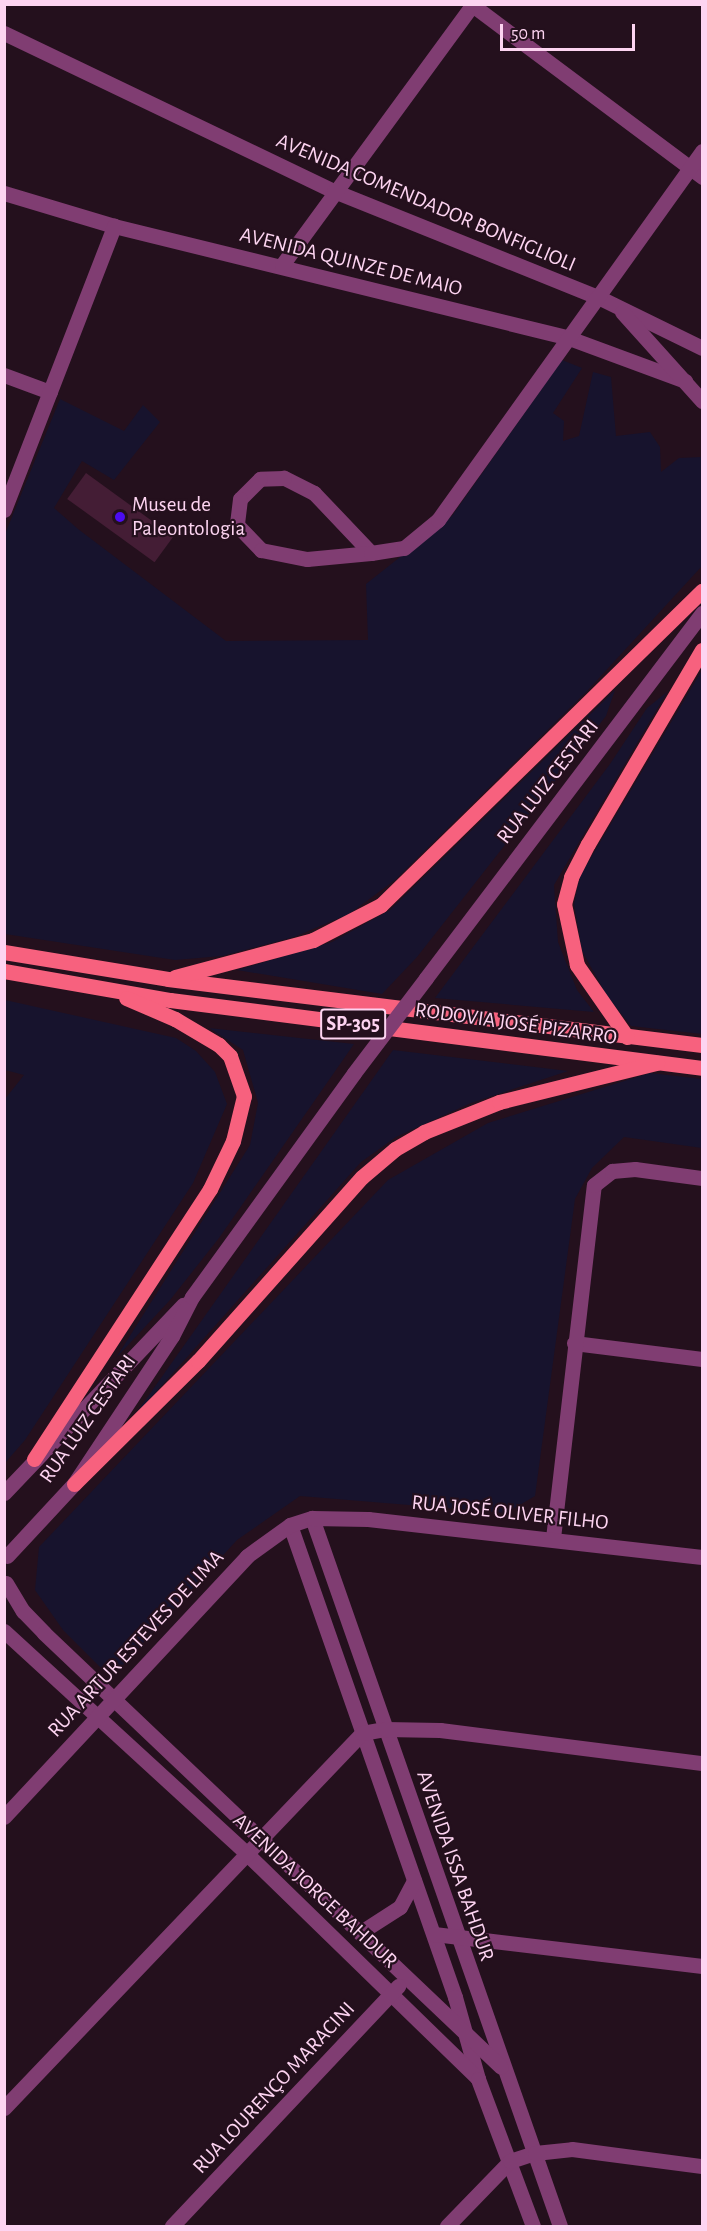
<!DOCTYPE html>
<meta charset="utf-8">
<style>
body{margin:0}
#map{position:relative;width:707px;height:2231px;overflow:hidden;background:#24101d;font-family:"Alegreya Sans",sans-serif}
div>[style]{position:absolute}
.green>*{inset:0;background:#17132d}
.building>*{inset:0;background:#441d35;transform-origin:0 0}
.minor>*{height:15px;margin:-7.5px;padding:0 7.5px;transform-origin:7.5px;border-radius:7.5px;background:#803d72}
.major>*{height:15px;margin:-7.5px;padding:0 7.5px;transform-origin:7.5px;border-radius:7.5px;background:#f7617e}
.minor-bridge>*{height:15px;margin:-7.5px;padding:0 7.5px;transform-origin:7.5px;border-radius:7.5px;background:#803d72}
.dots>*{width:16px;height:16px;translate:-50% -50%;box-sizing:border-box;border:3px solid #24101d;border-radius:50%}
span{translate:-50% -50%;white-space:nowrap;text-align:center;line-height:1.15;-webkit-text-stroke:4.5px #24101d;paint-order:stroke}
.shield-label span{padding:2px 4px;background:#24101d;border:2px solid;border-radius:4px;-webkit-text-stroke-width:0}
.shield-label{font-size:20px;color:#fdd4f1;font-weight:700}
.street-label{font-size:21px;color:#fdd4f1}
.poi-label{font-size:21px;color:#fdd4f1}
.left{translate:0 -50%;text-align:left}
.frame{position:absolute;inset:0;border:6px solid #fdd4f1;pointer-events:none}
.scale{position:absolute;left:500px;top:24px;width:135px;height:27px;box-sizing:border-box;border:3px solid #fdd4f1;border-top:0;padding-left:8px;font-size:18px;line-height:21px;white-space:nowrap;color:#fdd4f1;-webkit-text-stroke:4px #24101d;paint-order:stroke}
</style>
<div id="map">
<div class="green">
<div style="clip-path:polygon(562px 360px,582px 368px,553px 413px,564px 421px,563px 441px,579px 436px,593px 372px,611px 377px,616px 436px,650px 432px,660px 447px,661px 472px,679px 458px,702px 457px,702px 566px,588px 690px,395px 880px,349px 914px,294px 937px,222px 956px,175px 960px,5px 934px,5px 534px,60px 399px,124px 431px,143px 405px,160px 422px,114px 480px,82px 461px,54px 508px,78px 529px,226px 641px,368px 640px,366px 584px,452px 516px)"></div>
<div style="clip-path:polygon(702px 670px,702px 1034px,631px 1026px,607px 996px,582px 951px,574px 904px,580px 876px)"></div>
<div style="clip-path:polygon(615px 690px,606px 716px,417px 957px,382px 994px,237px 970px,332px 942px,390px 910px)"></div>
<div style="clip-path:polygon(667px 692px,554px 885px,558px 942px,577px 990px,594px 1012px,435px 998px,610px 764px,647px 708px)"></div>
<div style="clip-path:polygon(5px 1000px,176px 1038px,196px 1051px,215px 1072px,227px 1104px,193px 1183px,25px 1440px,5px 1463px,5px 1099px,24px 1075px,5px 1070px)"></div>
<div style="clip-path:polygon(209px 1028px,354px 1044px,219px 1238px,170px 1300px,116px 1358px,250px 1145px,258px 1103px,243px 1050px)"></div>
<div style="clip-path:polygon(393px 1050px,568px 1071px,471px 1103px,396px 1137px,361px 1162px,132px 1419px)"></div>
<div style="clip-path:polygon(650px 1073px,702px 1079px,702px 1148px,624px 1137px,592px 1168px,575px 1199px,535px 1496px,506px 1513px,300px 1496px,237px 1540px,111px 1678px,63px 1630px,35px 1590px,39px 1547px,388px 1180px,488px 1123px)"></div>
</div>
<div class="building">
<div style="left:86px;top:473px;width:108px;height:32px;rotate:36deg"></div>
</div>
<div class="minor">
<div style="left:471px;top:4px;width:289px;rotate:36.8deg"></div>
<div style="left:4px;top:33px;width:366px;rotate:25.6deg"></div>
<div style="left:334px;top:191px;width:284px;rotate:21.9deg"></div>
<div style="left:598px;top:297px;width:116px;rotate:26.1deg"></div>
<div style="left:4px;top:193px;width:115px;rotate:16.7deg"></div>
<div style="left:114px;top:226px;width:469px;rotate:13.8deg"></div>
<div style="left:569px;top:338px;width:124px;rotate:20.3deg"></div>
<div style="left:282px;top:265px;width:323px;rotate:-53.8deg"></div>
<div style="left:622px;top:312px;width:120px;rotate:48deg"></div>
<div style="left:4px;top:375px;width:49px;rotate:20.3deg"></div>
<div style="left:4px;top:510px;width:305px;rotate:-68.8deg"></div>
<div style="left:371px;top:553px;width:83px;rotate:-133.5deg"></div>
<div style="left:314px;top:493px;width:34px;rotate:-153deg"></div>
<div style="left:284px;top:478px;width:24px;rotate:178deg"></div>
<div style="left:260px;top:479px;width:28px;rotate:135deg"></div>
<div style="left:240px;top:499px;width:26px;rotate:97deg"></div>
<div style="left:237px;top:525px;width:35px;rotate:46deg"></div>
<div style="left:261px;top:550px;width:47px;rotate:11.1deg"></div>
<div style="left:307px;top:559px;width:64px;rotate:-5.4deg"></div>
<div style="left:371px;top:553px;width:33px;rotate:-9deg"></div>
<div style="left:404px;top:548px;width:44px;rotate:-39.5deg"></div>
<div style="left:438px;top:520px;width:454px;rotate:-54.4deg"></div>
<div style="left:426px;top:978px;width:458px;rotate:-52.9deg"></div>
<div style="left:574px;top:1343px;width:129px;rotate:7.1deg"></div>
<div style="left:4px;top:1493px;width:260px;rotate:-46.4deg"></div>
<div style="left:312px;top:1518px;width:750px;rotate:70.7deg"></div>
<div style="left:290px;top:1525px;width:500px;rotate:70.73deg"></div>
<div style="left:455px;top:1997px;width:85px;rotate:74.3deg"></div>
<div style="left:553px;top:1538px;width:355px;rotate:-83.4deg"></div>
<div style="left:594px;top:1185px;width:23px;rotate:-38deg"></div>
<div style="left:612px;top:1171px;width:23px;rotate:-5deg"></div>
<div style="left:635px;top:1169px;width:68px;rotate:7.7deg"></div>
<div style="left:7px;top:1556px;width:98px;rotate:-47.1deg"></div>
<div style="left:74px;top:1484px;width:178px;rotate:-56.5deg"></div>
<div style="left:172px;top:1336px;width:44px;rotate:-62.9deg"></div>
<div style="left:192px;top:1297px;width:276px;rotate:-54.1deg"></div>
<div style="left:6px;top:1583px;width:33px;rotate:59deg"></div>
<div style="left:23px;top:1611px;width:30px;rotate:46deg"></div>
<div style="left:44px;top:1633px;width:630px;rotate:43.52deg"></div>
<div style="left:4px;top:1631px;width:330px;rotate:42.5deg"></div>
<div style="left:247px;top:1854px;width:322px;rotate:44.2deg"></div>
<div style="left:478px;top:2079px;width:157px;rotate:69.5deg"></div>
<div style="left:4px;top:1817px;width:357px;rotate:-47deg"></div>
<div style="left:247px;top:1556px;width:53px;rotate:-35.8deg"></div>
<div style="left:290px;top:1525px;width:23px;rotate:-18deg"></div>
<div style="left:312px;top:1518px;width:56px;rotate:1deg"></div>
<div style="left:368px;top:1519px;width:336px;rotate:6.5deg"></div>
<div style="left:361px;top:1932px;width:46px;rotate:-32.7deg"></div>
<div style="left:400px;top:1907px;width:30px;rotate:-62deg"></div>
<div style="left:434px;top:1934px;width:270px;rotate:6.8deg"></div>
<div style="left:4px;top:2108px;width:518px;rotate:-46.33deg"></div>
<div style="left:362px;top:1733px;width:23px;rotate:-10deg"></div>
<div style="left:385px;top:1729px;width:55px;rotate:1deg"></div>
<div style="left:440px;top:1730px;width:264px;rotate:7.2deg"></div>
<div style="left:172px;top:2226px;width:330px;rotate:-46.7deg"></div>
<div style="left:447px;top:2226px;width:91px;rotate:-45.9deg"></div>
<div style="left:510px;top:2161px;width:26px;rotate:-18deg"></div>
<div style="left:535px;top:2153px;width:37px;rotate:-6deg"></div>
<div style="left:572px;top:2149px;width:131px;rotate:7.5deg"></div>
</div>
<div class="major">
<div style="left:4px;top:952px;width:166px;rotate:9.3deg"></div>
<div style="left:168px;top:979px;width:538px;rotate:7.05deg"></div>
<div style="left:4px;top:971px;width:169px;rotate:9.9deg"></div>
<div style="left:170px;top:1000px;width:536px;rotate:7.28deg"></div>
<div style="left:175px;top:977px;width:143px;rotate:-15deg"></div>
<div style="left:313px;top:940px;width:76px;rotate:-27.2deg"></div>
<div style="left:381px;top:905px;width:449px;rotate:-44.4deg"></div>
<div style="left:627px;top:1037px;width:88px;rotate:-124.8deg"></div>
<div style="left:577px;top:965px;width:62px;rotate:-102deg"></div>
<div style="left:564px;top:904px;width:28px;rotate:-75deg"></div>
<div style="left:571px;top:877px;width:37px;rotate:-63deg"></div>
<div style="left:588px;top:844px;width:225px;rotate:-59.6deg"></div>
<div style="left:34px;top:1459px;width:322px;rotate:-56.9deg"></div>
<div style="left:210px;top:1189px;width:53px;rotate:-64.4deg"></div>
<div style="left:233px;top:1141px;width:46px;rotate:-76.3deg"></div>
<div style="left:244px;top:1096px;width:42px;rotate:-109.3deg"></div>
<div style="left:230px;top:1056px;width:16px;rotate:-135deg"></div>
<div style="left:219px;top:1045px;width:51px;rotate:-149.4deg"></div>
<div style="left:175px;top:1019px;width:53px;rotate:-156.8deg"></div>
<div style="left:74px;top:1484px;width:175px;rotate:-44.8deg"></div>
<div style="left:198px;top:1361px;width:246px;rotate:-48.3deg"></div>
<div style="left:362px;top:1177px;width:43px;rotate:-40.3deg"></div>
<div style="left:395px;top:1149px;width:34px;rotate:-30deg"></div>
<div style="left:424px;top:1132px;width:81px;rotate:-21.8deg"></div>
<div style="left:499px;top:1102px;width:163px;rotate:-13.9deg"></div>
</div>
<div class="minor-bridge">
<div style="left:354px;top:1073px;width:119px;rotate:-52.8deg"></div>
</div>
<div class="dots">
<div style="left:120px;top:517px;background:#4c0cf2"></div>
</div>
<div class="shield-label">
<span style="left:353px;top:1024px">SP-305</span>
</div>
<div class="street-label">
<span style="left:426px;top:203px;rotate:23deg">AVENIDA COMENDADOR BONFIGLIOLI</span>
<span style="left:351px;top:262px;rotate:14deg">AVENIDA QUINZE DE MAIO</span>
<span style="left:548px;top:782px;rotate:-52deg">RUA LUIZ CESTARI</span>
<span style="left:516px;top:1024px;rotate:8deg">RODOVIA JOSÉ PIZARRO</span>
<span style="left:88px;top:1419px;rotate:-55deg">RUA LUIZ CESTARI</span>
<span style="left:510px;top:1513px;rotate:6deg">RUA JOSÉ OLIVER FILHO</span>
<span style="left:136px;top:1644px;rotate:-47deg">RUA ARTUR ESTEVES DE LIMA</span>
<span style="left:455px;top:1866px;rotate:71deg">AVENIDA ISSA BAHDUR</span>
<span style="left:315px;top:1891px;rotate:43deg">AVENIDA JORGE BAHDUR</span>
<span style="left:274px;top:2088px;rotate:-47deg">RUA LOURENÇO MARACINI</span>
</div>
<div class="poi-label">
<span class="left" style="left:132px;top:517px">Museu de<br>Paleontologia</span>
</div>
<div class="frame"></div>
<div class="scale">50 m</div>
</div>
